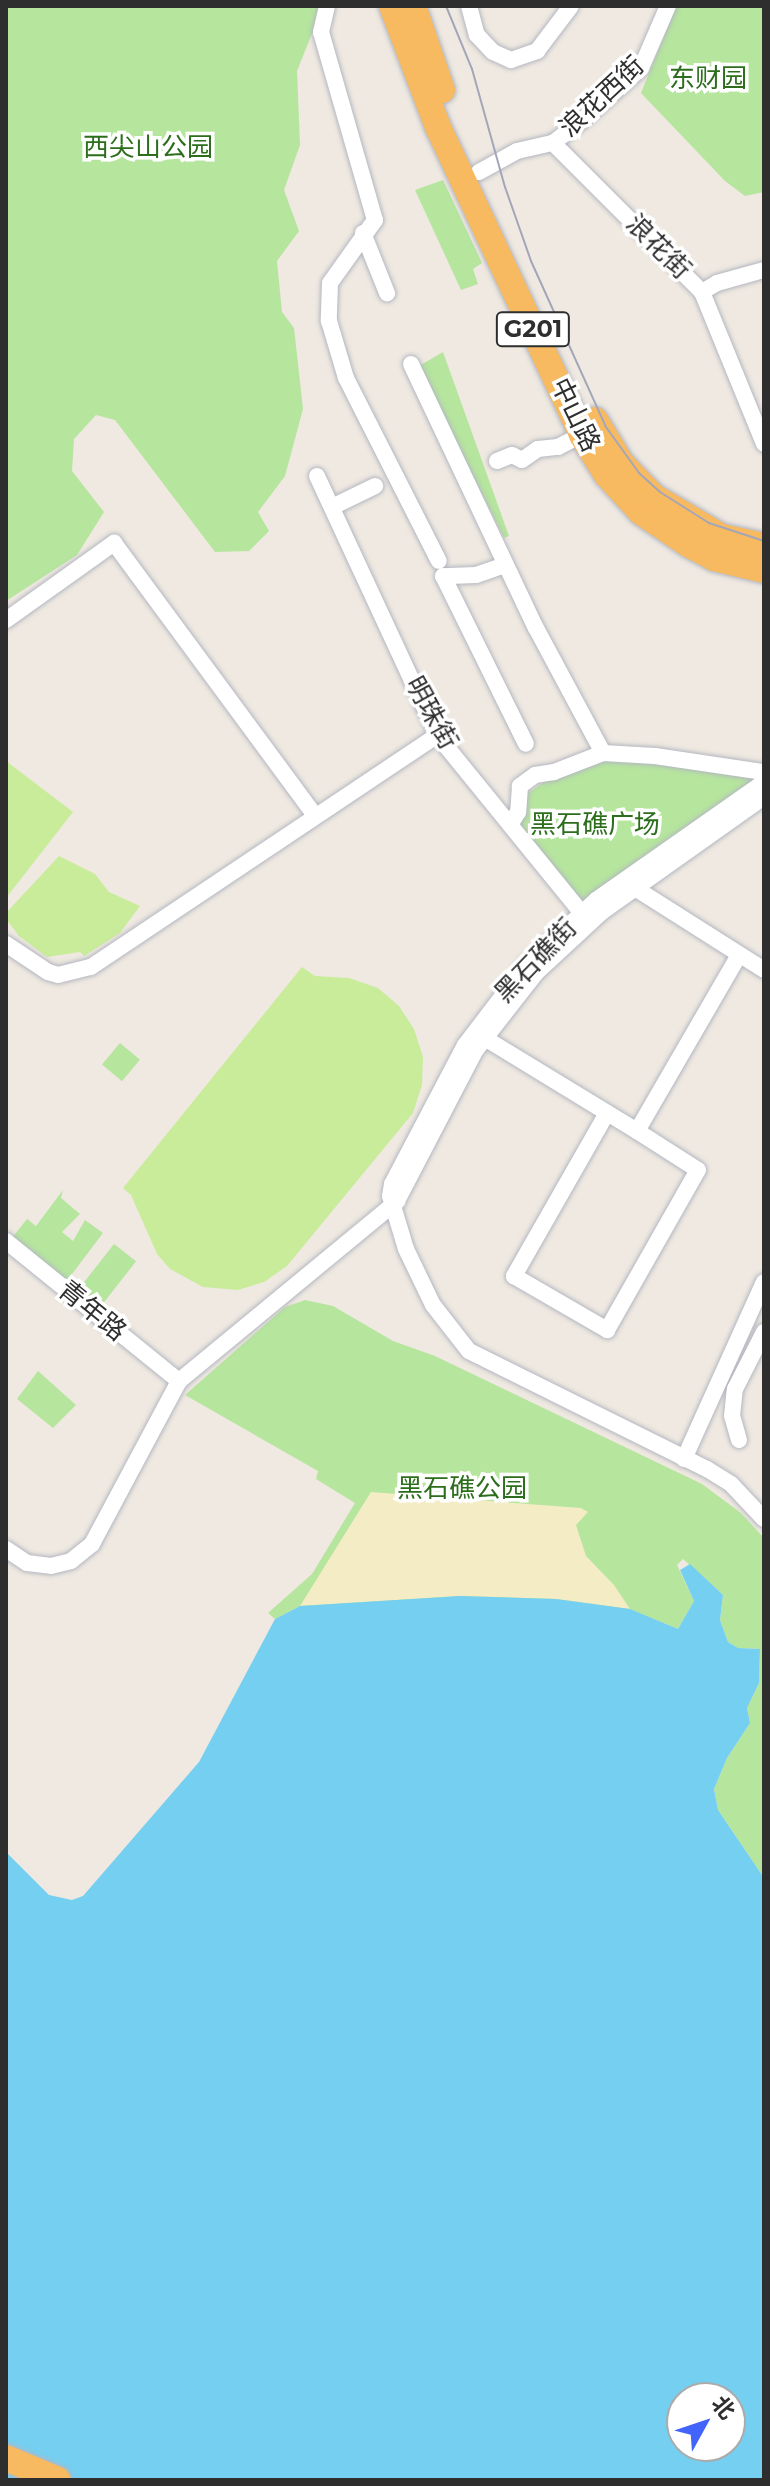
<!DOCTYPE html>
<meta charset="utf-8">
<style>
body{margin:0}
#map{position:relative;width:770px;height:2486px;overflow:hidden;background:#efe9e1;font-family:Montserrat,"Noto Sans SC",sans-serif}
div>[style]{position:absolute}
.green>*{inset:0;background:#b6e59e;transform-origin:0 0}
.sand>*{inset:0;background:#f3ecc5}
.pitch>*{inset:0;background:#c9ec9a}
.water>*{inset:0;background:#75cff0}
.roads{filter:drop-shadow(0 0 2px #b4b7c1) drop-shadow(0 0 2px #b4b7c1)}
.minor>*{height:16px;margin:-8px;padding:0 8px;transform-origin:8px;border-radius:8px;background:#fff}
.trunk>*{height:26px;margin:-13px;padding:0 13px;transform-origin:13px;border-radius:13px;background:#f8ba60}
.tram>*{height:2px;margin:-1px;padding:0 1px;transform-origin:1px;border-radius:1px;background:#a3a6b8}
span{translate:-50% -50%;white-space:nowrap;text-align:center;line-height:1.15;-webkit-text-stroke:7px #fff;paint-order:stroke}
.shield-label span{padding:2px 6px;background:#fff;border:2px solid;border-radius:6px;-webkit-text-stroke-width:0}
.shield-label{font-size:24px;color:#2e2e2e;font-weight:700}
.park-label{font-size:26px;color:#2c6e1b}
.street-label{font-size:26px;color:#2e2e2e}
.frame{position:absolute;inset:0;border:8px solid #2e2e2e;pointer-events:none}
.north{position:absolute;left:666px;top:2382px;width:80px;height:80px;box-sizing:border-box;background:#fff;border:2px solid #ababab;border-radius:50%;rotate:50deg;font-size:22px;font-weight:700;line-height:32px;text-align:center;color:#2e2e2e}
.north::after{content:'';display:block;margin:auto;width:28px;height:36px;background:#4264fb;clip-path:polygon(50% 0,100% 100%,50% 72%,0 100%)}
</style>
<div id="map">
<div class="green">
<div style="clip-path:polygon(6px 6px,323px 6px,297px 71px,300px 145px,284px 190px,299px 231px,277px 261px,282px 312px,294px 328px,303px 409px,285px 476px,258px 512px,269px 531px,249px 551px,215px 552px,115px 420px,96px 415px,74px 439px,72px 471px,104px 512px,77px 555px,6px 601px)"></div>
<div style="clip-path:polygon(676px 6px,764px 6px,764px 192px,745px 196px,725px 181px,641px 93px)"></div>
<div style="clip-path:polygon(443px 180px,482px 263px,473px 269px,478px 284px,461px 290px,415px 190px)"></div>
<div style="clip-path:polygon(443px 352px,509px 536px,504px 538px,419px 366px)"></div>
<div style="clip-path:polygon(607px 759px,764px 775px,583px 905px,520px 827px,528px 793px,544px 782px)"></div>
<div style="left:120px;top:1043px;width:26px;height:28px;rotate:40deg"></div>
<div style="clip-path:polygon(63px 1190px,61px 1198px,80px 1214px,62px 1232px,73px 1241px,85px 1220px,103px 1233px,66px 1282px,11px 1239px,27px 1219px,36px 1226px)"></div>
<div style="left:114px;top:1244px;width:28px;height:59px;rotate:38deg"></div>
<div style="clip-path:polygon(305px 1300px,333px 1306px,393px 1341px,435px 1356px,702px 1484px,741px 1513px,764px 1538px,764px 1878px,718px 1810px,714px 1789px,727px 1758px,750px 1723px,747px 1708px,759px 1683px,760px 1649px,738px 1648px,728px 1642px,720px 1620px,723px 1595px,683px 1559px,677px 1565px,694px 1601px,678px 1629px,629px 1609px,300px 1606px,275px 1619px,268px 1613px,312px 1574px,355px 1503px,316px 1479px,318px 1471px,185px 1395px,285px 1307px)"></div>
<div style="clip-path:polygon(38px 1371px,76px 1405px,53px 1428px,17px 1399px)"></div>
</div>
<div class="sand">
<div style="clip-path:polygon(371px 1492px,581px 1508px,588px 1512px,576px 1525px,586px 1556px,614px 1585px,630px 1609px,556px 1599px,460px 1596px,300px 1606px)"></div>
</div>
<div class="pitch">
<div style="clip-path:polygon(6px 761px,73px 812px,6px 898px)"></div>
<div style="clip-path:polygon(59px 856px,95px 874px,109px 892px,140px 906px,120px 933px,84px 956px,80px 952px,47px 957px,19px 936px,6px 919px,6px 913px)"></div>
<div style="clip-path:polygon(302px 967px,315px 976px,349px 978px,378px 988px,399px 1006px,414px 1029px,423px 1057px,422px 1085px,413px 1113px,287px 1266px,264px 1282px,238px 1290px,203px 1287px,170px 1269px,157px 1254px,131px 1195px,123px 1188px)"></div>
</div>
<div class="water">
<div style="clip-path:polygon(evenodd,690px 1564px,723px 1595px,720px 1620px,728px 1642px,738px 1648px,760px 1649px,759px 1683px,747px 1708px,750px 1723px,727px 1758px,714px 1789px,718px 1810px,764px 1878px,764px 2480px,6px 2480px,6px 1852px,49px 1895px,72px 1900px,83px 1896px,199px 1762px,275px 1619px,300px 1606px,460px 1596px,556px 1599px,630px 1609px,678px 1629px,694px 1601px,680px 1570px,690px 1564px,682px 2398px,730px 2398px,730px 2446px,682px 2446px,682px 2398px)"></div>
</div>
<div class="roads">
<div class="minor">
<div style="left:327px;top:6px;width:27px;rotate:103deg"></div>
<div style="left:321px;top:32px;width:196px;rotate:74deg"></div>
<div style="left:375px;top:220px;width:77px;rotate:125.5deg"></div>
<div style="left:330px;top:283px;width:38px;rotate:92deg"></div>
<div style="left:329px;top:321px;width:59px;rotate:73.4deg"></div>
<div style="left:346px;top:378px;width:205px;rotate:63.1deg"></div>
<div style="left:469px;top:6px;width:30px;rotate:75deg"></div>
<div style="left:477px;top:35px;width:23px;rotate:47deg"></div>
<div style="left:493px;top:52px;width:20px;rotate:24deg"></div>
<div style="left:511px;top:60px;width:28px;rotate:-19deg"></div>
<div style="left:537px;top:51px;width:56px;rotate:-52.9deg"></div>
<div style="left:553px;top:143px;width:211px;rotate:45deg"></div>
<div style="left:702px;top:292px;width:164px;rotate:67.8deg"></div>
<div style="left:479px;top:172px;width:43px;rotate:-28.9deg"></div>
<div style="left:517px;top:151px;width:37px;rotate:-13deg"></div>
<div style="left:553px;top:143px;width:42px;rotate:-38.2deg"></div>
<div style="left:586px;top:117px;width:74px;rotate:-41.7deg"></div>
<div style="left:641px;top:68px;width:68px;rotate:-66.5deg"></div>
<div style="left:363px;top:233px;width:65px;rotate:68.2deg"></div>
<div style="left:702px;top:292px;width:17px;rotate:-31deg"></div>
<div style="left:717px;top:283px;width:49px;rotate:-15.5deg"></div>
<div style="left:411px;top:364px;width:292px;rotate:64.7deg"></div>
<div style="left:536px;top:628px;width:142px;rotate:61.8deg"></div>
<div style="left:603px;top:753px;width:53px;rotate:158.8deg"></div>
<div style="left:554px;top:772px;width:19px;rotate:171deg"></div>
<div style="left:535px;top:775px;width:19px;rotate:144deg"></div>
<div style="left:520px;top:786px;width:26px;rotate:94deg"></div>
<div style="left:518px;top:812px;width:15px;rotate:122deg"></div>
<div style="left:497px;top:461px;width:16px;rotate:-22deg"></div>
<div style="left:512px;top:455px;width:11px;rotate:27deg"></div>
<div style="left:522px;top:460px;width:19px;rotate:-35deg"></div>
<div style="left:538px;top:449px;width:20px;rotate:-6deg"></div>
<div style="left:558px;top:447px;width:27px;rotate:-27deg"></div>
<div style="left:317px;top:476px;width:285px;rotate:65.1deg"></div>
<div style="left:437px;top:735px;width:240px;rotate:50.9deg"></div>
<div style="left:332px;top:507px;width:48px;rotate:-26deg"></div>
<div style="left:505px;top:565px;width:31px;rotate:161deg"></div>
<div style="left:476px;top:575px;width:33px;rotate:178deg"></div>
<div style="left:443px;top:576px;width:187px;rotate:63.7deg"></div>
<div style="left:6px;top:620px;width:133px;rotate:-35.5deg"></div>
<div style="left:114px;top:543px;width:339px;rotate:53.6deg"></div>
<div style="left:603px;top:753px;width:52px;rotate:3.3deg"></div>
<div style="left:655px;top:756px;width:110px;rotate:8.4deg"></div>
<div style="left:764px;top:782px;width:205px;rotate:144.9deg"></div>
<div style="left:596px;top:900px;width:96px;rotate:137.1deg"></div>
<div style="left:526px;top:965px;width:101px;rotate:127.3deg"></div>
<div style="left:465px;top:1045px;width:157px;rotate:117.7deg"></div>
<div style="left:392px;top:1184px;width:12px;rotate:99deg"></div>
<div style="left:390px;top:1196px;width:55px;rotate:73.2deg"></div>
<div style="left:406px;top:1249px;width:62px;rotate:64.3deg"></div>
<div style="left:433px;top:1305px;width:58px;rotate:52deg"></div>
<div style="left:469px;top:1351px;width:266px;rotate:26.4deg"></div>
<div style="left:707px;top:1469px;width:28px;rotate:32deg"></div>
<div style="left:731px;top:1484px;width:48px;rotate:46.7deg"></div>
<div style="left:627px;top:883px;width:162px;rotate:32.4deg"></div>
<div style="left:6px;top:944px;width:50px;rotate:33.7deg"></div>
<div style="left:48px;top:972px;width:10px;rotate:17deg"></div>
<div style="left:58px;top:975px;width:34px;rotate:-14deg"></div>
<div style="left:91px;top:967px;width:417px;rotate:-33.8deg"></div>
<div style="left:478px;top:1034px;width:186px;rotate:31.4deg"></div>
<div style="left:637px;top:1131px;width:203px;rotate:-59.9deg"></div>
<div style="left:607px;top:1113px;width:188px;rotate:119.7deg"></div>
<div style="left:514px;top:1276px;width:108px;rotate:30.1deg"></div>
<div style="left:607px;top:1330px;width:184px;rotate:-60.4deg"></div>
<div style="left:698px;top:1170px;width:72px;rotate:-147.4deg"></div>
<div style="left:6px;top:1241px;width:223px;rotate:39deg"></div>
<div style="left:739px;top:1440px;width:25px;rotate:-106deg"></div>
<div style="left:732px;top:1416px;width:27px;rotate:-84deg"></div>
<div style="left:735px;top:1389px;width:64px;rotate:-63deg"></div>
<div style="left:684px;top:1459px;width:194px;rotate:-65.7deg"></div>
<div style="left:6px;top:1549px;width:25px;rotate:34deg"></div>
<div style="left:27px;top:1563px;width:24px;rotate:7deg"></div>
<div style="left:51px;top:1566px;width:21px;rotate:-14deg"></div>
<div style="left:71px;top:1561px;width:27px;rotate:-39deg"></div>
<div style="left:92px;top:1544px;width:185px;rotate:-61.9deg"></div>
<div style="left:179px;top:1381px;width:283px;rotate:-39.5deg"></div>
<div style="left:397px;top:1201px;width:169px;rotate:-62.5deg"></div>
<div style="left:475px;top:1051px;width:99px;rotate:-52deg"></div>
<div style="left:536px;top:973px;width:91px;rotate:-42.8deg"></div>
<div style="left:603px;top:911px;width:197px;rotate:-35.3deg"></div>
</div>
<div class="trunk">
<div style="left:392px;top:6px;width:129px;rotate:69.2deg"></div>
<div style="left:438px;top:127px;width:340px;rotate:64.9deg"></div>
<div style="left:582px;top:435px;width:47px;rotate:58deg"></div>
<div style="left:607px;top:475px;width:50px;rotate:47.4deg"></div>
<div style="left:641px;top:512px;width:57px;rotate:34.2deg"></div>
<div style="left:688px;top:544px;width:30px;rotate:28deg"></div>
<div style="left:714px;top:558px;width:51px;rotate:13.5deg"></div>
<div style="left:413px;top:6px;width:89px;rotate:71deg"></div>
<div style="left:595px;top:420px;width:50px;rotate:58.8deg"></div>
<div style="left:621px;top:463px;width:47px;rotate:45.9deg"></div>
<div style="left:654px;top:497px;width:79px;rotate:30.5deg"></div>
<div style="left:722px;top:537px;width:43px;rotate:12.1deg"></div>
<div style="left:6px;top:2458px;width:56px;rotate:22.9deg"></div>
</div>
</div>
<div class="tram">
<div style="left:446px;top:6px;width:68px;rotate:67.6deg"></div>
<div style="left:472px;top:69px;width:123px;rotate:74.4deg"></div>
<div style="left:505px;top:187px;width:78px;rotate:70.6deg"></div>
<div style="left:531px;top:261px;width:182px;rotate:65.7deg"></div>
<div style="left:606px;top:427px;width:57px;rotate:54.3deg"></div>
<div style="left:639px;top:473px;width:28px;rotate:42deg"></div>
<div style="left:660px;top:492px;width:58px;rotate:32.3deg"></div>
<div style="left:709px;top:523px;width:58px;rotate:18.1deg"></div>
</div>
<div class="shield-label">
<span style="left:533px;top:329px">G201</span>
</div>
<div class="park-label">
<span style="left:708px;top:79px">东财园</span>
<span style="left:148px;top:148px">西尖山公园</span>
<span style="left:595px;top:825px">黑石礁广场</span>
<span style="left:462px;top:1489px">黑石礁公园</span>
</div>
<div class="street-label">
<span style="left:602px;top:97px;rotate:-43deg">浪花西街</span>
<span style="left:658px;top:247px;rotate:45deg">浪花街</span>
<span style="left:575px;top:415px;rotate:64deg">中山路</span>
<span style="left:431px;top:713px;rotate:61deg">明珠街</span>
<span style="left:536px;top:961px;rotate:-46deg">黑石礁街</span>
<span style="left:92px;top:1311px;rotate:39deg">青年路</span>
</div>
<div class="frame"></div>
<div class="north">北</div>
</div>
